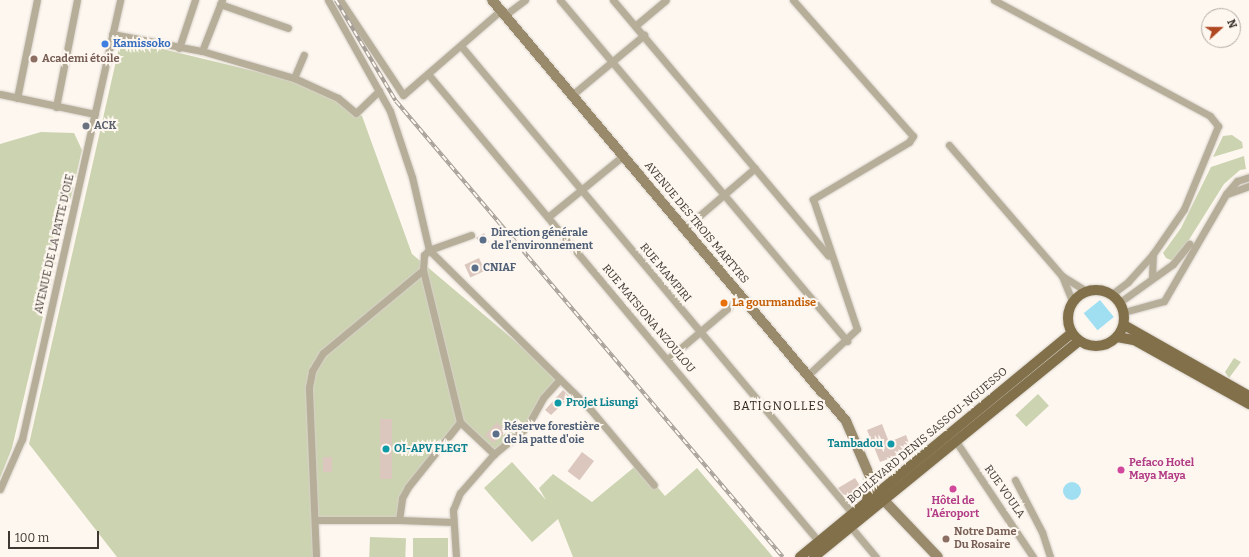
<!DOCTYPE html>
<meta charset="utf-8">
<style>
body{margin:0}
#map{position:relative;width:1249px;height:557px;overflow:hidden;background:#fdf7f0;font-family:Bitter,serif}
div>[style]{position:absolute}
.green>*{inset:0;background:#ccd3b0;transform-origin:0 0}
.water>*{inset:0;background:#a0def2;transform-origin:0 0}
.round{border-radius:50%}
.building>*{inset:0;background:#dcc7be;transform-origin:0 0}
.roads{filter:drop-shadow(0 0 1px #d7d1ca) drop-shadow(0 0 1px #d7d1ca)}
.street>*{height:7px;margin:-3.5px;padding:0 3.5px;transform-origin:3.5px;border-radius:3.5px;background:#b7ae99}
.secondary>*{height:10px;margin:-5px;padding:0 5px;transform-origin:5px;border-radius:5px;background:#988a6b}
.primary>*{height:10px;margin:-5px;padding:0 5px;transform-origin:5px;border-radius:5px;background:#81704a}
.primary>.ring{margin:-5px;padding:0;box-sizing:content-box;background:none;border:10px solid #81704a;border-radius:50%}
.rail>*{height:3.5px;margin-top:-1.75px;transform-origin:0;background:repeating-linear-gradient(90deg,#fdf7f0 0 6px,#a59f98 0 12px);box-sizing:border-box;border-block:1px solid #a59f98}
.dots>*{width:11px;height:11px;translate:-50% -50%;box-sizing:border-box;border:2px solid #fdf7f0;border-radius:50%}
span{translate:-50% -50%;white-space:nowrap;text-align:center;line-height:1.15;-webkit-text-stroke:4px #fdf7f0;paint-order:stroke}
.shop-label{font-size:11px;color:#366cbe;font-weight:700}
.left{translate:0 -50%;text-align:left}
.education-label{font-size:11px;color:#785e54;font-weight:700}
.worship-label{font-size:11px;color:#5b616d;font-weight:700}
.street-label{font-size:11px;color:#3f3832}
.service-label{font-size:11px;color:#4e5e75;font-weight:700}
.food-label{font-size:11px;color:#c56008;font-weight:700}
.culture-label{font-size:11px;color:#0d838f;font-weight:700}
.right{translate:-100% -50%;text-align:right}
.hotel-label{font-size:11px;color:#b23c85;font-weight:700}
.neighbourhood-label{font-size:12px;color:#33281c;letter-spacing:1px}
.north{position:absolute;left:1201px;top:8px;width:40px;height:40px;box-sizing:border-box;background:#fdf7f0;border:1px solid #b1aba4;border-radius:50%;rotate:69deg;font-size:11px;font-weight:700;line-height:16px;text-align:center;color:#3f3832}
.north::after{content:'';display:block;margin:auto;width:14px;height:18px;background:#af4722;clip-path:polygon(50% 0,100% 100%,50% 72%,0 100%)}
.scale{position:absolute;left:8px;top:531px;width:91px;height:18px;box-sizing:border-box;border:2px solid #3f3832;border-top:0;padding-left:5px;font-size:12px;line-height:14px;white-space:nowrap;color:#3f3832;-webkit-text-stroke:3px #fdf7f0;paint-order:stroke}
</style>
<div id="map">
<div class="green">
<div style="clip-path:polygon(121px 39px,304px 83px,362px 116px,412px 254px,560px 379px,533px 418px,494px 454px,460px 422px,408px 487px,399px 520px,316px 520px,316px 557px,117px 557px,29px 444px)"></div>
<div style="clip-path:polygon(41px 132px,74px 133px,82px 150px,12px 448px,0 478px,0 144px)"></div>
<div style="clip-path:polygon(1232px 135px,1242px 142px,1243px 148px,1213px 157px,1223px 136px)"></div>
<div style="clip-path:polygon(1244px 156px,1246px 169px,1240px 170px,1224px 184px,1180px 254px,1173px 261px,1166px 258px,1163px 253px,1181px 228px,1211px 167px)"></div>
<div style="clip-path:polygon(1234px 358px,1241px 362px,1229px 378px,1225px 372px)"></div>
<div style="left:1038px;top:394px;width:16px;height:31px;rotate:47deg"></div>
<div style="clip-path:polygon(512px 462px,546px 500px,539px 488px,553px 474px,592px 502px,638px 464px,665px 496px,697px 468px,773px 557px,573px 557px,558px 519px,532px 542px,484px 488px)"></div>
<div style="left:370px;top:537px;width:36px;height:20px;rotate:2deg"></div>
<div style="left:413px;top:538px;width:35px;height:19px"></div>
</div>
<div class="water">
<div style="left:1100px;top:300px;width:22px;height:21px;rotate:51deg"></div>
<div class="round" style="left:1063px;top:482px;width:18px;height:18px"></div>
</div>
<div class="building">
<div style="clip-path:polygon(484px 233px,489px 242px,482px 246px,476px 238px)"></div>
<div style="left:479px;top:258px;width:14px;height:16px;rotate:65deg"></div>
<div style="clip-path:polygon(563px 390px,570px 397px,551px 415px,545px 410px)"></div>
<div style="left:380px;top:419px;width:12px;height:60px"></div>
<div style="clip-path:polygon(497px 422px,507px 432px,493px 443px,485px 435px)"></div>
<div style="clip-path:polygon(882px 424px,889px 442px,906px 435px,910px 446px,905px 448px,907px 452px,880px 462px,867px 430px)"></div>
<div style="left:582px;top:452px;width:15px;height:24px;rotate:37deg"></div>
<div style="left:323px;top:457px;width:9px;height:15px"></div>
<div style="clip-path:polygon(855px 478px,862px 489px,848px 500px,838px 488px)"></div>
</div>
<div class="roads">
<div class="street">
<div style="left:328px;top:0;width:127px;rotate:60.8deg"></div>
<div style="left:390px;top:111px;width:70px;rotate:71.6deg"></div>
<div style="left:412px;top:177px;width:75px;rotate:76.9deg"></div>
<div style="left:429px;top:250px;width:226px;rotate:44.6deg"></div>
<div style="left:590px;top:409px;width:99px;rotate:49.9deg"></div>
<div style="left:340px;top:0;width:114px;rotate:56.4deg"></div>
<div style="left:403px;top:95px;width:128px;rotate:-40.9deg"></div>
<div style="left:560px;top:0;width:446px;rotate:49.9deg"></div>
<div style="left:613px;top:0;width:334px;rotate:49.9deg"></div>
<div style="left:793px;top:0;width:181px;rotate:48.6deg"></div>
<div style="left:913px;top:136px;width:7px;rotate:124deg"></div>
<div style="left:909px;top:142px;width:112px;rotate:149.3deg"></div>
<div style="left:813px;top:199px;width:137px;rotate:71.3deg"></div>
<div style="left:857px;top:329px;width:67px;rotate:136.8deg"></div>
<div style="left:994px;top:0;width:245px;rotate:28.2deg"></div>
<div style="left:1210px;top:116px;width:13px;rotate:51deg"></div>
<div style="left:1218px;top:126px;width:90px;rotate:112.3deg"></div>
<div style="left:1184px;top:209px;width:55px;rotate:124.6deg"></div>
<div style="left:1153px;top:254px;width:38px;rotate:132deg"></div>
<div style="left:1128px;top:282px;width:20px;rotate:143deg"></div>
<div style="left:220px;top:4px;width:72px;rotate:19.4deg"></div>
<div style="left:505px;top:15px;width:25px;rotate:-37deg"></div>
<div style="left:635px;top:26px;width:40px;rotate:-40deg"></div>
<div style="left:112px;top:34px;width:92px;rotate:10.7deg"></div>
<div style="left:202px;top:51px;width:96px;rotate:16.4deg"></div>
<div style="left:294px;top:78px;width:48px;rotate:24.4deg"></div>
<div style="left:338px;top:98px;width:23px;rotate:40deg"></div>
<div style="left:356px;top:113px;width:32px;rotate:-44deg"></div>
<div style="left:461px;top:46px;width:610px;rotate:50.05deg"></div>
<div style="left:179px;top:48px;width:51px;rotate:-71.6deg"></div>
<div style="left:202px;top:51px;width:55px;rotate:-68.6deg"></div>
<div style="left:428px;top:74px;width:610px;rotate:50.12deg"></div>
<div style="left:294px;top:78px;width:25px;rotate:-67deg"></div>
<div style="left:0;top:94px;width:97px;rotate:11.9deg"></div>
<div style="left:572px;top:95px;width:94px;rotate:-39.8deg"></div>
<div style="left:17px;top:98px;width:100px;rotate:-78.5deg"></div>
<div style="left:56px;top:107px;width:109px;rotate:-78.9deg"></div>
<div style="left:949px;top:145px;width:173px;rotate:49.2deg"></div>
<div style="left:1062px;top:276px;width:28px;rotate:32deg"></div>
<div style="left:1227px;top:194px;width:23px;rotate:-20deg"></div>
<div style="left:548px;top:217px;width:98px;rotate:-39.2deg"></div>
<div style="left:685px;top:228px;width:92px;rotate:-40.6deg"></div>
<div style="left:471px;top:235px;width:45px;rotate:160.3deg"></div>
<div style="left:429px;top:250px;width:7px;rotate:135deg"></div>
<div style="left:424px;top:255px;width:15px;rotate:94deg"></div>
<div style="left:423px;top:270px;width:156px;rotate:76.3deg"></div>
<div style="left:460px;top:422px;width:47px;rotate:43.3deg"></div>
<div style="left:1062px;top:276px;width:27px;rotate:68deg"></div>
<div style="left:1152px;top:278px;width:24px;rotate:-88deg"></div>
<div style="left:1120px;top:302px;width:65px;rotate:-35.6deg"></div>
<div style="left:1173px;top:264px;width:26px;rotate:-51deg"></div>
<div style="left:1124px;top:312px;width:41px;rotate:-15.4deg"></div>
<div style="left:1164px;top:301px;width:124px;rotate:-59.9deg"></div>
<div style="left:1226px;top:194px;width:17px;rotate:-50deg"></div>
<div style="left:1237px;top:181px;width:13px;rotate:-18deg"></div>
<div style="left:668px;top:359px;width:97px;rotate:-40.4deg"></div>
<div style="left:955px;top:440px;width:141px;rotate:56.3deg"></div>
<div style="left:1015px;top:480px;width:59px;rotate:62.6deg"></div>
<div style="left:1042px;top:532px;width:26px;rotate:72deg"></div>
<div style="left:0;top:489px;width:55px;rotate:-66.3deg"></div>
<div style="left:22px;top:439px;width:450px;rotate:-77.4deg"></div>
<div style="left:315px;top:520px;width:84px"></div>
<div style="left:453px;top:522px;width:54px;rotate:-177.9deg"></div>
<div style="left:399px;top:520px;width:22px;rotate:-82deg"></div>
<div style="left:402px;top:498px;width:13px;rotate:-61deg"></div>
<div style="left:408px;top:487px;width:83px;rotate:-51.3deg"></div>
<div style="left:850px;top:526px;width:40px;rotate:50deg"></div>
<div style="left:316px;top:557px;width:170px;rotate:-92.4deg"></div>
<div style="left:309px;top:387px;width:16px;rotate:-79deg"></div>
<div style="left:312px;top:371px;width:21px;rotate:-59deg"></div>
<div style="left:323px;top:353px;width:130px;rotate:-39.7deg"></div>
<div style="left:456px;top:557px;width:47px;rotate:-93.7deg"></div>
<div style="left:453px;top:510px;width:18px;rotate:-68deg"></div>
<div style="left:460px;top:493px;width:52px;rotate:-48.9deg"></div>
<div style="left:494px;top:454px;width:43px;rotate:-39.3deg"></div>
<div style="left:527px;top:427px;width:33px;rotate:-61deg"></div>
<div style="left:543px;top:398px;width:25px;rotate:-48deg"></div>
</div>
<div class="secondary">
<div style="left:492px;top:0;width:550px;rotate:49.94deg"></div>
<div style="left:846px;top:421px;width:78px;rotate:66.7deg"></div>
<div style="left:877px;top:493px;width:88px;rotate:46.4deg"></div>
</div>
<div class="primary">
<div class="ring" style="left:1068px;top:290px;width:46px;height:46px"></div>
<div style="left:1124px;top:325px;width:144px;rotate:29.6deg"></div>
<div style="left:1117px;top:337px;width:17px;rotate:10deg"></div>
<div style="left:1134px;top:340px;width:132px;rotate:29.1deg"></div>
<div style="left:867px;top:502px;width:23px;rotate:-85deg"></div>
<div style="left:800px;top:557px;width:352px;rotate:-39.5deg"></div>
<div style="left:814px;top:557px;width:342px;rotate:-39.2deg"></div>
</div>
</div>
<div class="rail">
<div style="left:336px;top:0;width:117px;rotate:59.3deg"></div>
<div style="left:396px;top:101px;width:598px;rotate:49.68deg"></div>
</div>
<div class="dots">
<div style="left:105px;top:44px;background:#3f7fe0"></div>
<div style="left:34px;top:59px;background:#8d6e63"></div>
<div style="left:86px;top:126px;background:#6b7280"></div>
<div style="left:483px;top:240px;background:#5c6f8a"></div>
<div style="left:475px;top:268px;background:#5c6f8a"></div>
<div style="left:724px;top:303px;background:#e8710a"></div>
<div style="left:558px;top:403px;background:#0f9aa8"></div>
<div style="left:496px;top:434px;background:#5c6f8a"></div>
<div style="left:891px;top:444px;background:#0f9aa8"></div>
<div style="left:386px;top:449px;background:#0f9aa8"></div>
<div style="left:1121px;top:470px;background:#d1479c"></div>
<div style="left:953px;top:489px;background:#d1479c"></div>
<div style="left:946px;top:539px;background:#8d6e63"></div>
</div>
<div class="shop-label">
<span class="left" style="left:113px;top:44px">Kamissoko</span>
</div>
<div class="education-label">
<span class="left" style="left:42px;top:59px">Academi étoile</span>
<span class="left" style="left:954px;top:539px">Notre Dame<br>Du Rosaire</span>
</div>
<div class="worship-label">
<span class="left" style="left:94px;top:126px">ACK</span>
</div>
<div class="street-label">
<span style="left:696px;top:223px;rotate:50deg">AVENUE DES TROIS MARTYRS</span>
<span style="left:55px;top:244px;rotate:-77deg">AVENUE DE LA PATTE D'OIE</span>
<span style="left:665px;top:273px;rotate:50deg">RUE MAMPIRI</span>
<span style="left:648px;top:319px;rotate:50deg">RUE MATSIONA NZOULOU</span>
<span style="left:928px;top:436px;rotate:-40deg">BOULEVARD DENIS SASSOU-NGUESSO</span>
<span style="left:1004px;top:492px;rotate:55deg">RUE VOULA</span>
</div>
<div class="service-label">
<span class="left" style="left:491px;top:240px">Direction générale<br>de l'environnement</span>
<span class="left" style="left:483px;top:268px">CNIAF</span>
<span class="left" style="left:504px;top:434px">Réserve forestière<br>de la patte d'oie</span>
</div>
<div class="food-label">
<span class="left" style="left:732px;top:303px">La gourmandise</span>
</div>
<div class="culture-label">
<span class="left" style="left:566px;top:403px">Projet Lisungi</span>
<span class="right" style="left:883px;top:444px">Tambadou</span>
<span class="left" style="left:394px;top:449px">OI-APV FLEGT</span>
</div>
<div class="hotel-label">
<span class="left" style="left:1129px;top:470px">Pefaco Hotel<br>Maya Maya</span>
<span style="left:953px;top:508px">Hôtel de<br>l'Aéroport</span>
</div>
<div class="neighbourhood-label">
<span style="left:779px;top:407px">BATIGNOLLES</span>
</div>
<div class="north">N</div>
<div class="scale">100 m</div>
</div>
